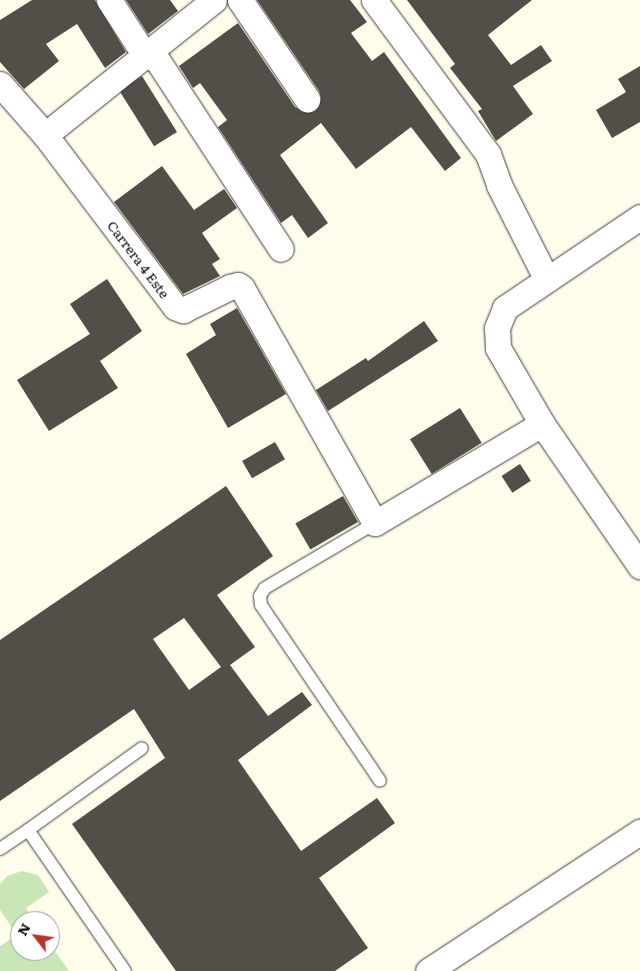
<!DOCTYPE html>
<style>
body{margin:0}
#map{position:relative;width:640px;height:971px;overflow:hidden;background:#fefceb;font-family:Literata,serif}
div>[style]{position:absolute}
.green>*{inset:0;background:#c9e6b7}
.building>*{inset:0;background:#534e48;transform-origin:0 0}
.roads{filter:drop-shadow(0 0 1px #3e3e3e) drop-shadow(0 0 1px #3e3e3e)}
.service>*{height:12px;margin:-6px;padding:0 6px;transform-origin:6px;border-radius:6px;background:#fff}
.minor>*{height:25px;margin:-12.5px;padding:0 12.5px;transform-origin:12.5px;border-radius:12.5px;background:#fff}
span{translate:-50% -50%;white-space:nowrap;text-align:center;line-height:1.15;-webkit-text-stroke:5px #fff;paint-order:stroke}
.street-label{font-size:14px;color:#0b0b0b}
.north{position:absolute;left:10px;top:911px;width:50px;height:50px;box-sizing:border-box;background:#fff;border:1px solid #9d9d9d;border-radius:50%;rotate:300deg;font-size:14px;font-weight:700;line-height:20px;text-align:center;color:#0b0b0b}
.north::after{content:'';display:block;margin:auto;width:18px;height:22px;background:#b3362c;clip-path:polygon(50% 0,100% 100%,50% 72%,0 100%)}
</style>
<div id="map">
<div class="green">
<div style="clip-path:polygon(22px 871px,38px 875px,49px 892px,26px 908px,35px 921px,20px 921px,20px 951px,50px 951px,50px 944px,69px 971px,0 971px,0 946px,17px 935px,0 910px,0 884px,7px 876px)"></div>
</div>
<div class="building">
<div style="clip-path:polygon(32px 0,95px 0,126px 52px,105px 68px,77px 24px,46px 44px,59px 61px,24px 89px,0 62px,0 20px)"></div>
<div style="clip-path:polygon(126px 0,170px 0,178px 11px,148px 34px)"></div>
<div style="clip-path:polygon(257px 0,350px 0,367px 22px,351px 33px,372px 61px,384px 52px,461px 158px,445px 171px,411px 127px,356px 169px,321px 123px,280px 155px,328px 223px,308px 238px,292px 215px,281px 223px,218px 127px,227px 120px,200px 83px,193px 88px,179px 66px,238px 23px,295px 107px,308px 113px,315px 111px,321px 98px,319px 91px)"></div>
<div style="clip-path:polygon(407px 0,532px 0,488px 35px,511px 65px,541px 45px,552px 61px,513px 86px,533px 114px,496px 141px,478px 111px,482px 109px,450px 68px,455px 64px)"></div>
<div style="clip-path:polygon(640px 66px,640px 122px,612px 138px,596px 110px,626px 92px,618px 79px)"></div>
<div style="left:142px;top:76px;width:66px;height:27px;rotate:58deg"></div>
<div style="clip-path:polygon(162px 166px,194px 210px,224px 189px,237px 208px,202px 233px,220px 259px,212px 264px,220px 276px,183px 294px,114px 202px)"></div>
<div style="clip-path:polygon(107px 279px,142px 331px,100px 361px,118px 388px,49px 431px,17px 380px,90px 334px,70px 304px)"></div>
<div style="clip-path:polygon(237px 308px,286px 394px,228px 428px,186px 354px,216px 335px,210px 324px)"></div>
<div style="clip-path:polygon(424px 321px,438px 341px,328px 411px,316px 390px,366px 358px,368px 361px)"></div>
<div style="left:460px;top:408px;width:41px;height:59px;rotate:58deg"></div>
<div style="left:275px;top:442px;width:20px;height:38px;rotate:60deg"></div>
<div style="left:520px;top:464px;width:20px;height:22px;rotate:57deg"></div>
<div style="clip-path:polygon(evenodd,226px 486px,273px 556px,217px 595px,255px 647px,230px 665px,268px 716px,302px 692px,312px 705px,238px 760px,301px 851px,377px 798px,395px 823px,319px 878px,368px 948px,335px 971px,176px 971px,72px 824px,165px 758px,134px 709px,0 801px,0 640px,226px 486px,184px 618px,221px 667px,189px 690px,153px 639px,184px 618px)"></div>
<div style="left:343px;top:496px;width:30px;height:55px;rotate:60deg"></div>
</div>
<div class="roads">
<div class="service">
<div style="left:375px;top:523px;width:128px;rotate:149.4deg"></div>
<div style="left:265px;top:588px;width:9px;rotate:122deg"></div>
<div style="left:260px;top:596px;width:9px;rotate:84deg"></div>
<div style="left:261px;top:605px;width:212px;rotate:55.9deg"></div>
<div style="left:28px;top:830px;width:140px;rotate:-35.7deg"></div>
<div style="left:0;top:849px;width:34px;rotate:-34deg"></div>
<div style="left:28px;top:830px;width:171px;rotate:55.5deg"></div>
</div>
<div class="minor">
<div style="left:109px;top:0;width:68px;rotate:57deg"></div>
<div style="left:240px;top:0;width:120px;rotate:55.9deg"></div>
<div style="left:374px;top:0;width:192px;rotate:53.5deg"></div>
<div style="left:488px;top:154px;width:33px;rotate:70deg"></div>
<div style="left:499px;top:185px;width:104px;rotate:63.2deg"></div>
<div style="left:152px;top:52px;width:235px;rotate:56.8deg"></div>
<div style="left:0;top:84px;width:68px;rotate:48.6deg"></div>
<div style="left:45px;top:135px;width:216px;rotate:52.9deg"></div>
<div style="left:175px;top:307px;width:9px;rotate:21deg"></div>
<div style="left:183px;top:310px;width:52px;rotate:-26.1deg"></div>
<div style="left:230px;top:287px;width:8px;rotate:-14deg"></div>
<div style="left:238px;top:285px;width:5px;rotate:37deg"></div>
<div style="left:242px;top:288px;width:270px;rotate:60.5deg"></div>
<div style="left:375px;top:523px;width:194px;rotate:-30.7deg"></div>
<div style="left:45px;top:135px;width:216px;rotate:-38.6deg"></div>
<div style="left:640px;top:217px;width:163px;rotate:146deg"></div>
<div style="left:505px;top:308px;width:22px;rotate:112deg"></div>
<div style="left:497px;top:328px;width:20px;rotate:87deg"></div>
<div style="left:498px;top:348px;width:88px;rotate:59.9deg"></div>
<div style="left:542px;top:424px;width:173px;rotate:55.4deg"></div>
<div style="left:428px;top:971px;width:254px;rotate:-33.3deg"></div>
</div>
</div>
<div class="street-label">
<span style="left:139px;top:259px;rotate:53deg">Carrera 4 Este</span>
</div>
<div class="north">N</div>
</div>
